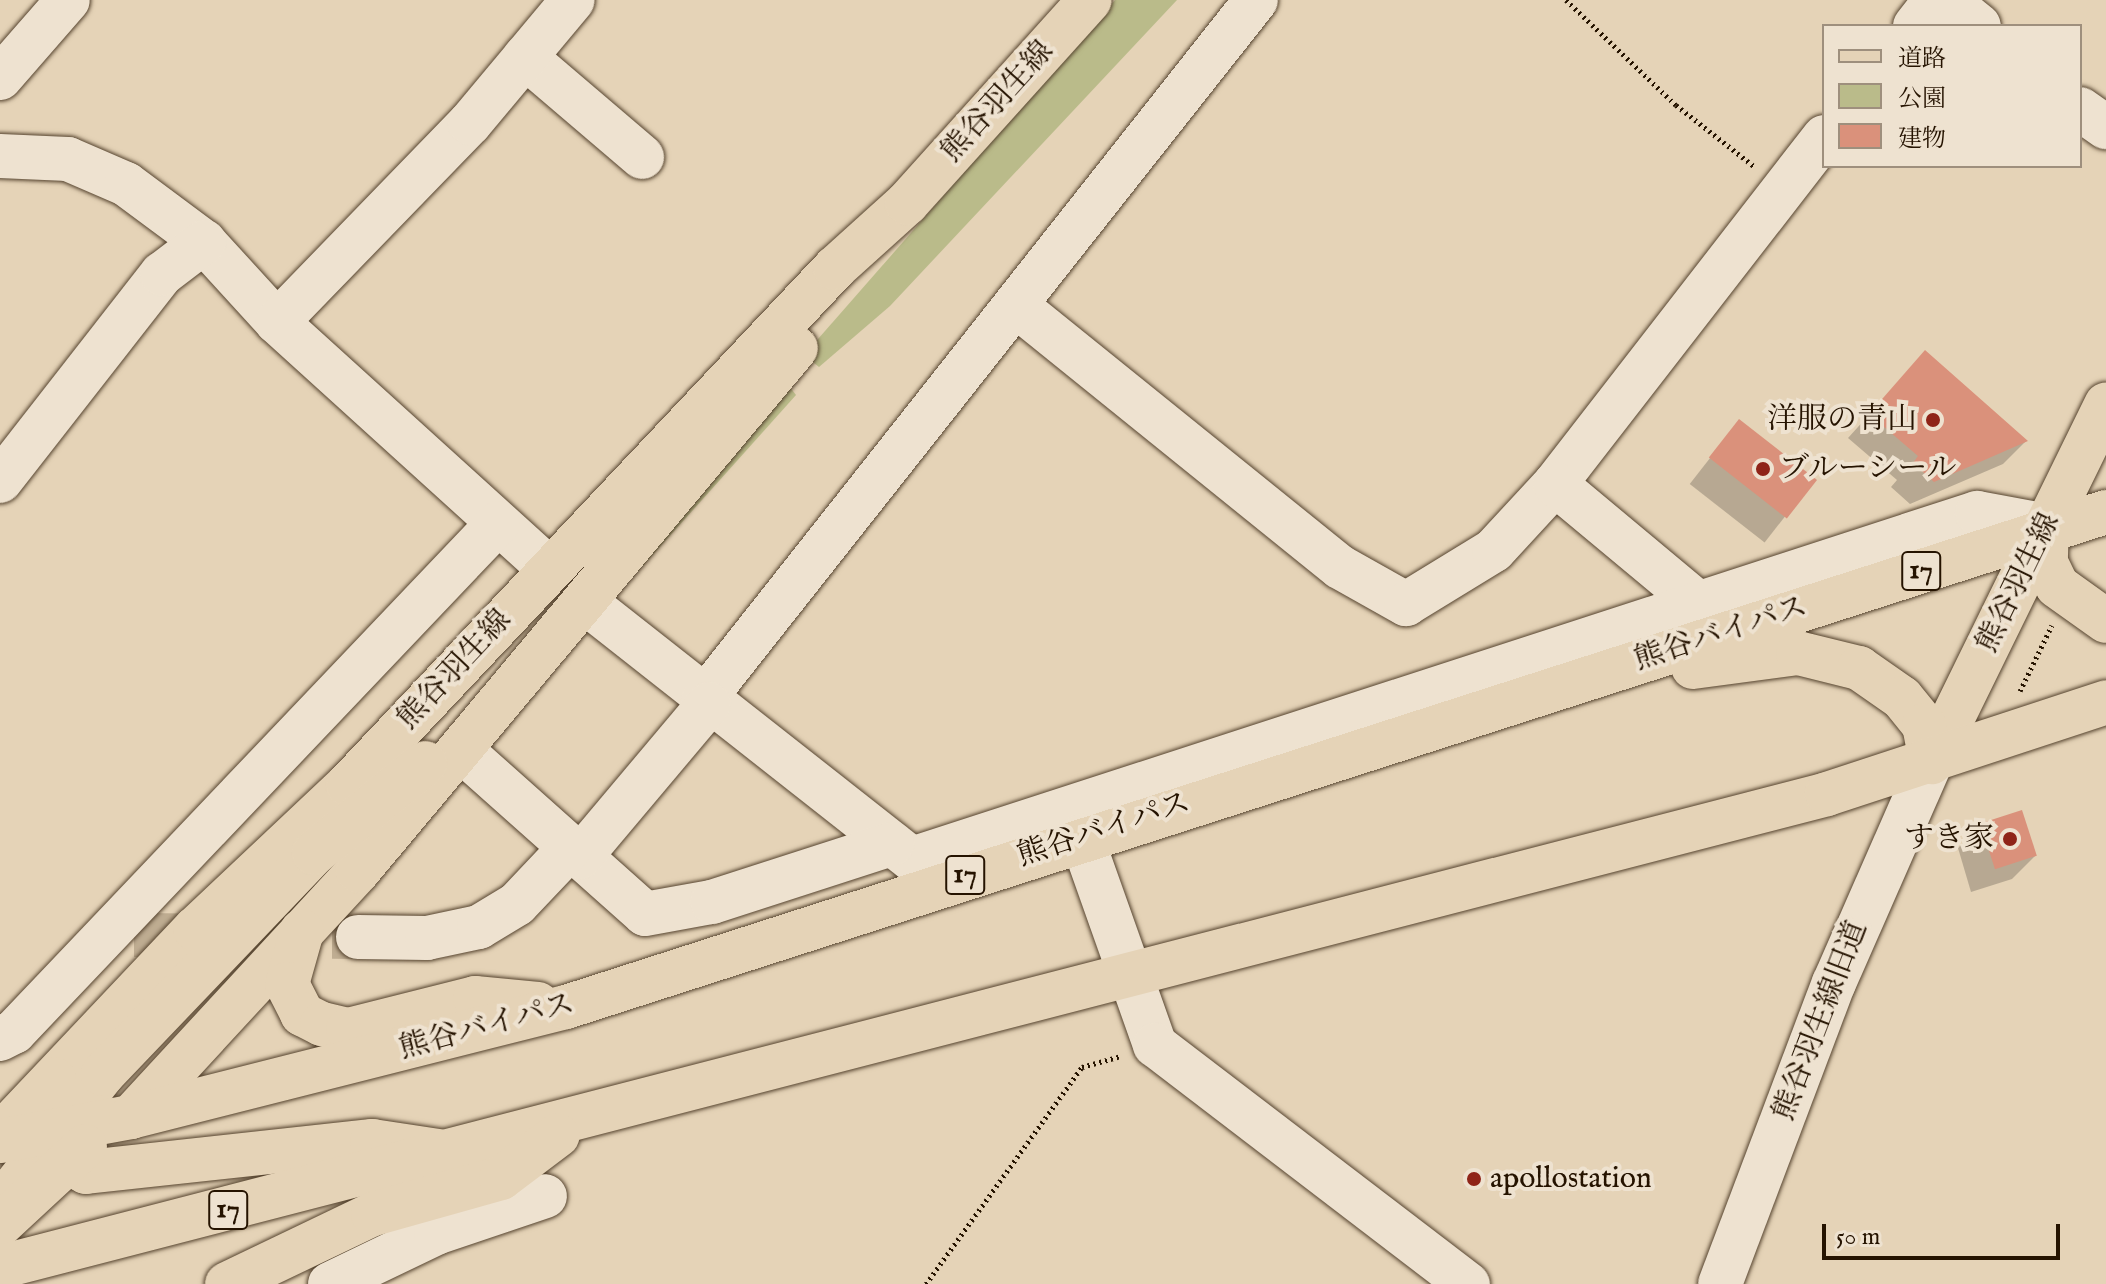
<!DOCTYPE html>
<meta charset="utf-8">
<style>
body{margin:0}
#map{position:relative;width:2106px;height:1284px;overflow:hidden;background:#e5d3b7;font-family:"IM FELL English","Noto Serif JP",serif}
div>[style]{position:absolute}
.green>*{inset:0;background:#babb8a}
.shadow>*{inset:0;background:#0003;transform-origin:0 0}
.building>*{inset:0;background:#da917b;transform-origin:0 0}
.minor-tunnel>*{height:44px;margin-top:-22px;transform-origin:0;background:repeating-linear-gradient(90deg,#bfad92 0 44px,transparent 0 66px)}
.path>*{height:5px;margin-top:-2.5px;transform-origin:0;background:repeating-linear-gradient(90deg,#251300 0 2px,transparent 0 6px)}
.roads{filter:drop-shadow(0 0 2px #55432e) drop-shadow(0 0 2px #55432e)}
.minor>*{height:44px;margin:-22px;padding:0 22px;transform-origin:22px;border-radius:22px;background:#eee2d0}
.major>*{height:44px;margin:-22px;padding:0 22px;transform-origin:22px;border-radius:22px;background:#e5d3b7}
.highway>*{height:44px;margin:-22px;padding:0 22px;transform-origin:22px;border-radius:22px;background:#e5d3b7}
.dots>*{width:22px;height:22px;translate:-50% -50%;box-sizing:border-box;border:4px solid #eee2d0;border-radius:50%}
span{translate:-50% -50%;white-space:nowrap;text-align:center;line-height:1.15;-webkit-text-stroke:8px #eee2d0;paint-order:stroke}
.shield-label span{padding:2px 6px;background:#eee2d0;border:2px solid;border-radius:6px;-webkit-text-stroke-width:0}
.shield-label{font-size:28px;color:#251300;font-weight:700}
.street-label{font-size:30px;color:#251300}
.poi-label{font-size:30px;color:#251300}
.right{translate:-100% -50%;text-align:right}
.left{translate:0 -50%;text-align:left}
.legend{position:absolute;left:1822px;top:24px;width:260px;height:144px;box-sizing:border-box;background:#eee2d0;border:2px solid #9e8f7d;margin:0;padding:10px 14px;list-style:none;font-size:24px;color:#251300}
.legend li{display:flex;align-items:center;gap:16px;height:40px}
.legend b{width:40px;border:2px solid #9e8f7d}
.scale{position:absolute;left:1822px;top:1224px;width:238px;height:36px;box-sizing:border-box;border:4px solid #251300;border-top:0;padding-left:10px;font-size:24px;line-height:28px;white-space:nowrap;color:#251300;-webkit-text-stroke:6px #eee2d0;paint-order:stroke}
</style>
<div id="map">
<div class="green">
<div style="clip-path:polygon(1115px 0,1177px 0,890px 306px,819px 367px,804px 355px)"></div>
<div style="clip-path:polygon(783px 378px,796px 395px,607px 606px)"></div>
</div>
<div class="shadow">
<div style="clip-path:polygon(1925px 353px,2026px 441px,2003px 464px,1910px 504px,1891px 487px,1897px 480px,1848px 438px)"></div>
<div style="left:1739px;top:421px;width:95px;height:80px;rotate:38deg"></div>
<div style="clip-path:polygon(1981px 825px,2035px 856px,2012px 879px,1971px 892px,1958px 848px)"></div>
</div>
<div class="building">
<div style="clip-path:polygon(1925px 350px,2028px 441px,1934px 482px,1913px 463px,1918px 456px,1869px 414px)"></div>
<div style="left:1739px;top:419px;width:99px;height:49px;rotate:38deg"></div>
<div style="left:2022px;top:810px;width:48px;height:44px;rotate:72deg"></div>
</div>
<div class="minor-tunnel">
<div style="left:134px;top:935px;width:224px;rotate:0.5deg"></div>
</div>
<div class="path">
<div style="left:1566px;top:0;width:152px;rotate:43.7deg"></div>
<div style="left:1676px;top:105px;width:100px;rotate:38.1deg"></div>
<div style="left:2020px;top:691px;width:73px;rotate:-64.1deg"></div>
<div style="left:926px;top:1284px;width:267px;rotate:-54.3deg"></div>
<div style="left:1082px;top:1067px;width:41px;rotate:-15.8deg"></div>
</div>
<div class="roads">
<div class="minor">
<div style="left:1947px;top:0;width:41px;rotate:39.1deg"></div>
<div style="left:1915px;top:26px;width:33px;rotate:-52deg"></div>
<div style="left:525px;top:57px;width:154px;rotate:40.5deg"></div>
<div style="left:0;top:78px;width:103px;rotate:-48.9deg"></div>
<div style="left:2080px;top:109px;width:32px;rotate:35deg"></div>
<div style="left:0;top:156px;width:68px;rotate:2.5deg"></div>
<div style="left:68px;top:159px;width:63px;rotate:23.3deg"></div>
<div style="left:126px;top:184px;width:97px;rotate:36.6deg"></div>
<div style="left:204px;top:242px;width:108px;rotate:47.6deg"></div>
<div style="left:277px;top:322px;width:367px;rotate:42.2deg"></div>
<div style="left:1019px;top:308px;width:412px;rotate:38.9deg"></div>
<div style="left:1340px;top:567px;width:76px;rotate:29.3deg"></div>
<div style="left:1406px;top:604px;width:103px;rotate:-31.5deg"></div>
<div style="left:1494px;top:550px;width:90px;rotate:-47.3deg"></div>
<div style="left:1555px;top:484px;width:439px;rotate:-52.2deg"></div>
<div style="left:277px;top:322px;width:277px;rotate:-45.9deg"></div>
<div style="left:470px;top:123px;width:160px;rotate:-50.1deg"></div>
<div style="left:0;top:481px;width:263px;rotate:-52deg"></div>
<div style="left:162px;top:274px;width:53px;rotate:-37.3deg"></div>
<div style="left:1555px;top:484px;width:186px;rotate:39.8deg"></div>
<div style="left:585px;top:602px;width:416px;rotate:38.2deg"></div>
<div style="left:912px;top:859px;width:1120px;rotate:-18deg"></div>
<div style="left:1977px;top:513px;width:71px;rotate:10.5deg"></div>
<div style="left:703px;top:700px;width:892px;rotate:-51.69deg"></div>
<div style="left:461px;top:750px;width:246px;rotate:41.7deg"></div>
<div style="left:645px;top:914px;width:68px;rotate:-10.2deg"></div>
<div style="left:712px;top:902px;width:189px;rotate:-17.9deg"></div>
<div style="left:1081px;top:836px;width:222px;rotate:70.5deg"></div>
<div style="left:1155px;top:1045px;width:394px;rotate:37.4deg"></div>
<div style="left:580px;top:857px;width:200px;rotate:-49.9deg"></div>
<div style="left:358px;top:937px;width:69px;rotate:0.8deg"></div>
<div style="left:427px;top:938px;width:53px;rotate:-11.9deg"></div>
<div style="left:479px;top:927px;width:44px;rotate:-31.2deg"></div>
<div style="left:517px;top:904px;width:77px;rotate:-46.6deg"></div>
<div style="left:0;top:1039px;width:16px;rotate:-27deg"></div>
<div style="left:14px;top:1032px;width:702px;rotate:-46.44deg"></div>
<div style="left:330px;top:1284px;width:118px;rotate:-25.7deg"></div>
<div style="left:436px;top:1233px;width:115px;rotate:-18.7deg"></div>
<div style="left:1720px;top:1284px;width:322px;rotate:-69.3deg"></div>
<div style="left:1834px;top:983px;width:241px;rotate:-66.3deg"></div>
</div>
<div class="major">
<div style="left:1931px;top:762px;width:398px;rotate:-63.9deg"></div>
<div style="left:131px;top:1117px;width:335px;rotate:-47.3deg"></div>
<div style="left:358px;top:871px;width:682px;rotate:-50.05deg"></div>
<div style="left:0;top:1135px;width:284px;rotate:-46.6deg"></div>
<div style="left:195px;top:929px;width:210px;rotate:-43.3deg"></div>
<div style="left:348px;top:785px;width:710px;rotate:-46.71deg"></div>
<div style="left:835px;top:268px;width:97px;rotate:-42.1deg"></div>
<div style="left:907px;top:203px;width:273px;rotate:-48deg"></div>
<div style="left:0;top:1205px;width:167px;rotate:-51.8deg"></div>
<div style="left:103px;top:1074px;width:306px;rotate:-46.3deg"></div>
<div style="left:314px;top:853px;width:143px;rotate:-39deg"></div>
</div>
<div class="highway">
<div style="left:2047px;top:526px;width:37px;rotate:92deg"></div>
<div style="left:2046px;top:563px;width:25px;rotate:64deg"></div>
<div style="left:2057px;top:586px;width:60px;rotate:35.5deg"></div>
<div style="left:1693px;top:667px;width:106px;rotate:-7.6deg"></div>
<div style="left:1798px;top:653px;width:63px;rotate:13.8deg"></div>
<div style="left:1859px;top:668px;width:52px;rotate:34.9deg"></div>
<div style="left:1902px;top:698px;width:35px;rotate:51deg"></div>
<div style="left:1924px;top:725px;width:38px;rotate:79deg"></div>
<div style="left:302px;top:931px;width:55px;rotate:105.8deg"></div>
<div style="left:287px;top:984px;width:34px;rotate:63deg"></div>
<div style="left:302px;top:1014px;width:22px;rotate:27deg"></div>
<div style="left:322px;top:1024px;width:27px;rotate:13deg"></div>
<div style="left:348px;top:1030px;width:131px;rotate:-14.1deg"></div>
<div style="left:475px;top:998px;width:63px;rotate:5.4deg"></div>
<div style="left:54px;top:1079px;width:76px;rotate:90deg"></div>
<div style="left:54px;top:1155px;width:36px;rotate:28deg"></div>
<div style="left:86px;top:1172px;width:288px;rotate:-6.2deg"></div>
<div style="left:372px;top:1141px;width:67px;rotate:8.6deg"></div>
<div style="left:0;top:1141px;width:133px;rotate:-10.4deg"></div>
<div style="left:131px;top:1117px;width:449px;rotate:-14.2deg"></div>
<div style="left:566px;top:1007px;width:1618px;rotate:-17.82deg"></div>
<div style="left:0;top:1225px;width:116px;rotate:-42.9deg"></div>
<div style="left:0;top:1267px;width:1887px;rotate:-14.51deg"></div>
<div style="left:1827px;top:794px;width:294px;rotate:-18.2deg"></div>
<div style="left:227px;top:1284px;width:162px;rotate:-25.6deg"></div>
<div style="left:373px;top:1214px;width:133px;rotate:-15.7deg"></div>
<div style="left:501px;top:1178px;width:71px;rotate:-37deg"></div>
</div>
</div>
<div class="dots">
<div style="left:1933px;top:420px;background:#8f2418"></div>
<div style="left:1763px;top:469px;background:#8f2418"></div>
<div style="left:2010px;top:839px;background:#8f2418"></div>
<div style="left:1474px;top:1179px;background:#8f2418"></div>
</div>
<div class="shield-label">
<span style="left:1921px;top:571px">17</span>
<span style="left:965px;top:875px">17</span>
<span style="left:228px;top:1210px">17</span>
</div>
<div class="street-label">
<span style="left:998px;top:102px;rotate:-48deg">熊谷羽生線</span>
<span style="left:2019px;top:583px;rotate:-64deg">熊谷羽生線</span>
<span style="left:1721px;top:634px;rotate:-18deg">熊谷バイパス</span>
<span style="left:455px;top:670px;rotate:-47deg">熊谷羽生線</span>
<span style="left:1104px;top:830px;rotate:-18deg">熊谷バイパス</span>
<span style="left:1821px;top:1021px;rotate:-69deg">熊谷羽生線旧道</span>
<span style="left:487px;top:1027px;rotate:-15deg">熊谷バイパス</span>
</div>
<div class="poi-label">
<span class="right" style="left:1917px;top:420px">洋服の青山</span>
<span class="left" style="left:1779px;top:469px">ブルーシール</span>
<span class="right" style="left:1994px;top:839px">すき家</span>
<span class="left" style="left:1490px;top:1179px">apollostation</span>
</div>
<ul class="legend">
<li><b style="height:10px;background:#e5d3b7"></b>道路</li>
<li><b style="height:22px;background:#babb8a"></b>公園</li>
<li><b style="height:22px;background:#da917b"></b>建物</li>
</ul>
<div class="scale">50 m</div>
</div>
